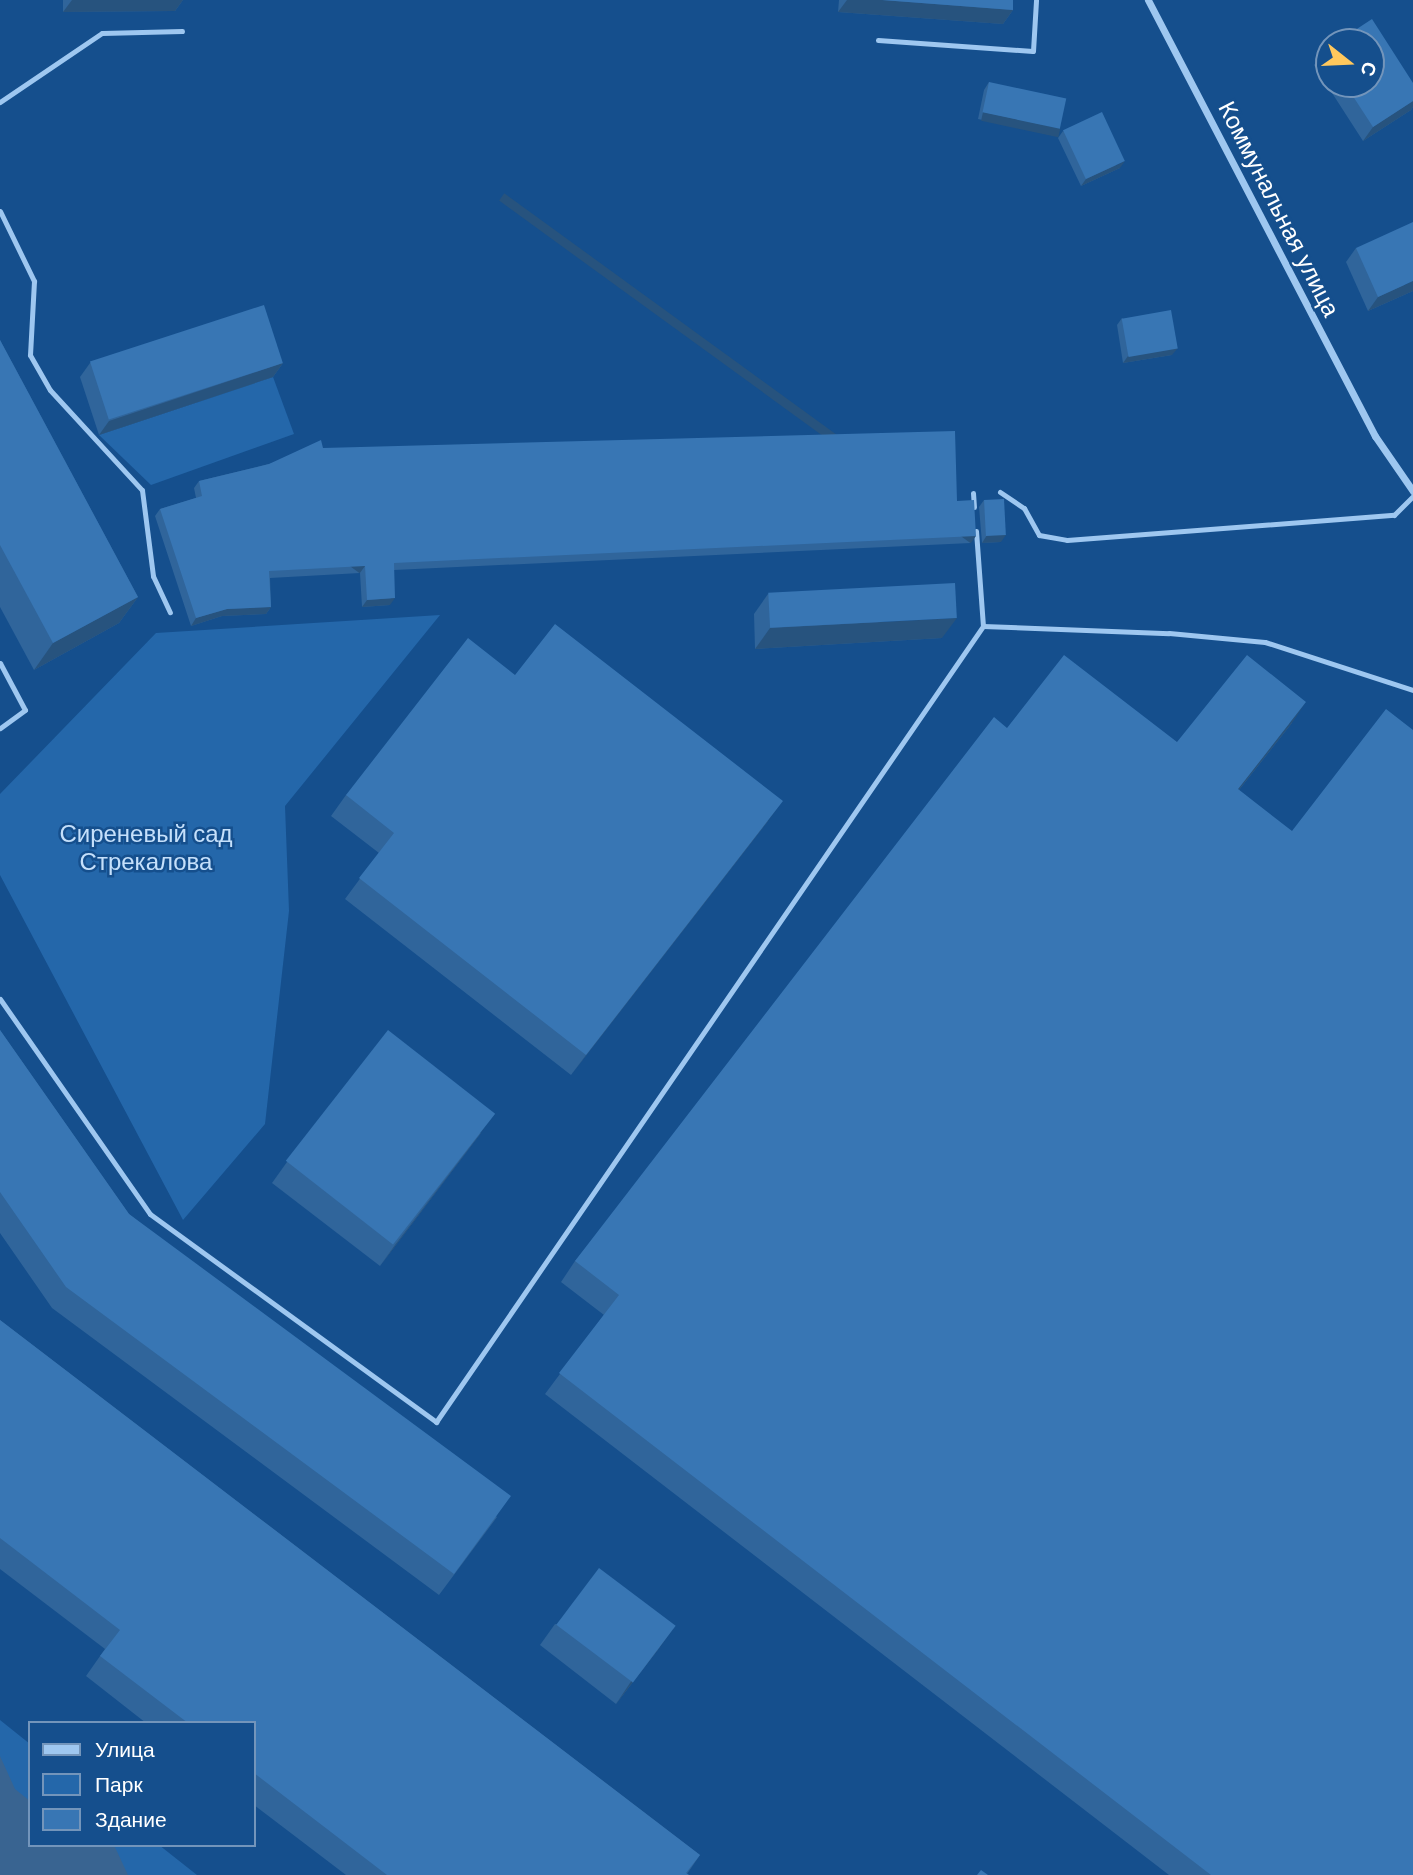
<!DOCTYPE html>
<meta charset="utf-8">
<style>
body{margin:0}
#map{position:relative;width:1413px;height:1875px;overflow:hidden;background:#154f8d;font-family:"DM Sans",sans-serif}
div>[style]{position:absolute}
.green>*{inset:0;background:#2467aa}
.water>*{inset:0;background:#396491}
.lane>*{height:5px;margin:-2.5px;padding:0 2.5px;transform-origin:2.5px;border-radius:2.5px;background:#9ec7f0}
.street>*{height:7px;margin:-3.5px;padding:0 3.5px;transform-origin:3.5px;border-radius:3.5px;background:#9ec7f0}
.wall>*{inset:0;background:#30659b}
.shaded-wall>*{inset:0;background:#27537e;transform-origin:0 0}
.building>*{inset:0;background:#3876b4;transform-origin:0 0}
span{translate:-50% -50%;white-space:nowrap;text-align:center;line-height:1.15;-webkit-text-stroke:5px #154f8d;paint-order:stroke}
.street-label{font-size:24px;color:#fff}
.park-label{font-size:24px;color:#c5e0fb}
.legend{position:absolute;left:28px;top:1721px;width:228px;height:126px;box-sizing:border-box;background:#154f8d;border:2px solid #7395bb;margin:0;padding:9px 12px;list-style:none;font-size:21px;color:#fff}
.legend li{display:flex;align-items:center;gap:14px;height:35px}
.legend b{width:35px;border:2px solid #7395bb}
.north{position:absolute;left:1315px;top:28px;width:70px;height:70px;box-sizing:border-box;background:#154f8d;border:2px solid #7395bb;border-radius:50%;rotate:108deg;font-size:19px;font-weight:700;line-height:28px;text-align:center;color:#fff}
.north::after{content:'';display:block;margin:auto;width:24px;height:32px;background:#ffc85d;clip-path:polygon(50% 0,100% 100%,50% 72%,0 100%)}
</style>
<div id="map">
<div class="green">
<div style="clip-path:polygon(273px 377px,294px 434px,151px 485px,99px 435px)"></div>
<div style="clip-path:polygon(440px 615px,285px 806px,289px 911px,265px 1124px,183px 1220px,0 875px,0 794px,156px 633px)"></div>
<div style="clip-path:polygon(0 1720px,30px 1744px,30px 1845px,159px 1845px,197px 1875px,0 1875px)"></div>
</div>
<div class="water">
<div style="clip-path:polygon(0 1756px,15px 1789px,30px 1801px,30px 1845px,114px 1845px,128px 1875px,0 1875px)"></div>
</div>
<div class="lane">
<div style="left:878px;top:40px;width:155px;rotate:4.1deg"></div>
<div style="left:1033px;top:51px;width:51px;rotate:-86.6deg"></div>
<div style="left:0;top:102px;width:123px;rotate:-34.1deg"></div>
<div style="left:102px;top:33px;width:80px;rotate:-1.4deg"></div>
<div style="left:0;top:211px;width:78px;rotate:64.1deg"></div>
<div style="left:34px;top:281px;width:74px;rotate:93.1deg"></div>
<div style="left:30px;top:355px;width:40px;rotate:60.3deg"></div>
<div style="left:50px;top:390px;width:136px;rotate:47.4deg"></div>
<div style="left:142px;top:490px;width:87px;rotate:82.7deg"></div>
<div style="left:153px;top:576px;width:40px;rotate:65deg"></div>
<div style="left:1000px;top:492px;width:29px;rotate:34deg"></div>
<div style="left:1024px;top:508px;width:31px;rotate:61deg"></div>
<div style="left:1039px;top:535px;width:28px;rotate:10deg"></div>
<div style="left:1067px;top:540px;width:328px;rotate:-4.4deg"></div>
<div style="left:1394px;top:515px;width:27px;rotate:-45deg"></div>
<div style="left:973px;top:493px;width:14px;rotate:86deg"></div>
<div style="left:976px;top:531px;width:95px;rotate:85.8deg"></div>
<div style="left:983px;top:626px;width:186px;rotate:2.2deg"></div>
<div style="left:1169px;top:633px;width:96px;rotate:5.4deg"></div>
<div style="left:1265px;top:642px;width:156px;rotate:18deg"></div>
<div style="left:0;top:663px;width:53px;rotate:62deg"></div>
<div style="left:25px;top:710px;width:31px;rotate:144deg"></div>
<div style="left:0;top:999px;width:262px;rotate:55.1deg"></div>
<div style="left:150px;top:1214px;width:354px;rotate:36deg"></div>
<div style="left:436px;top:1422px;width:966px;rotate:-55.5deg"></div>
</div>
<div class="street">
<div style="left:1148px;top:0;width:492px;rotate:62.5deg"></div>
<div style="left:1375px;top:436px;width:67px;rotate:55.4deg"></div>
</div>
<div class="wall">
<div style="clip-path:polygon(63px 0,183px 0,175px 11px,63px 12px)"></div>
<div style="clip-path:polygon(839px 0,1013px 0,1013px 10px,1003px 24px,838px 12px)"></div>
<div style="clip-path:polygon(1329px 47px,1329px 84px,1413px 83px,1413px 107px,1411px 110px,1363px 141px,1314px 65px,1324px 51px)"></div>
<div style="clip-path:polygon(989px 82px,1055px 136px,978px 119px,984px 90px)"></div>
<div style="clip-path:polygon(1063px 131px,1120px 168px,1081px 186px,1058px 138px)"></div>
<div style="clip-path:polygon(1356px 248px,1413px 291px,1368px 311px,1346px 262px)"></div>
<div style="clip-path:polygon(1122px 318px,1172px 355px,1123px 363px,1117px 325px)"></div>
<div style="clip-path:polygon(0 340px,138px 597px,119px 623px,34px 670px,0 607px)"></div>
<div style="clip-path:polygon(90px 363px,283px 363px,273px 377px,99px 435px,80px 377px)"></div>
<div style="clip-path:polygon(323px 448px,957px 501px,971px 543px,394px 570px,390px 605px,362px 607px,360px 573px,270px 578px,271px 607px,266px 614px,222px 616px,191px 626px,155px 516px,160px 509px,196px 498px,194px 488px,199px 481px,269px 464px)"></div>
<div style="clip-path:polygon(984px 500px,1001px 542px,982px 543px,979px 507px)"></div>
<div style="clip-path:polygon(768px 594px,942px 638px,755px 649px,754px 614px)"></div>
<div style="clip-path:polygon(515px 675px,768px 821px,571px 1075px,345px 899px,379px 853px,331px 816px,346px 795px)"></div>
<div style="clip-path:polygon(1292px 723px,1239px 790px,1413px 1875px,1169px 1875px,545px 1394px,604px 1315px,561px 1282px,575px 1261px,1007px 728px,1177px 742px)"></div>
<div style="clip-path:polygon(0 1030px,129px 1214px,497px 1517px,439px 1595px,52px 1308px,0 1233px)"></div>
<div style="clip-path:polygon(481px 1133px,380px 1266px,272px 1183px,287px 1162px)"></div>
<div style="clip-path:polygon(0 1320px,700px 1855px,687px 1874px,689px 1875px,346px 1875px,254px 1805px,254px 1723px,146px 1723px,86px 1676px,105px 1649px,0 1569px)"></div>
<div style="clip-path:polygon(555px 1624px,660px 1647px,616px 1704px,540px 1645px)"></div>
</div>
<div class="shaded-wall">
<div style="clip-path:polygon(72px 0,183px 0,175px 11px,63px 12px)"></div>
<div style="clip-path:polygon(847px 0,882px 0,1013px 10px,1003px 24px,838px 12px)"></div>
<div style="clip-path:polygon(1413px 101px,1413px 107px,1411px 110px,1363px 141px,1373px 127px)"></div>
<div style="left:983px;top:112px;width:79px;height:9px;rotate:12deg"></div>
<div style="clip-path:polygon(1125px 161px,1120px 168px,1081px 186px,1086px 179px)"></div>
<div style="clip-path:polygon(1413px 281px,1413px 291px,1368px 311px,1378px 297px)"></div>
<div style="clip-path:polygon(1178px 348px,1172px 355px,1123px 363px,1128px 356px)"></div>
<div style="clip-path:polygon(283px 363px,273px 377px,99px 435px,109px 421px)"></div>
<div style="clip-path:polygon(987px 535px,1006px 535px,1001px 542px,982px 543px)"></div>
<div style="left:976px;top:536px;width:9px;height:583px;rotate:126deg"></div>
<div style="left:365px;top:566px;width:9px;height:96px;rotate:126deg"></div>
<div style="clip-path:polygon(138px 597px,119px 623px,34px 670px,53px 643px)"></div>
<div style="clip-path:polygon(395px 598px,390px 605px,362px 607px,367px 600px)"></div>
<div style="clip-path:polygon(271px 607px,266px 614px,222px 616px,191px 626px,196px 618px,227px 609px)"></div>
<div style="clip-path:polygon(957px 618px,942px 638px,755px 649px,770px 628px)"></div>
<div style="clip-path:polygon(1306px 702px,1292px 723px,1223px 810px,1238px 789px)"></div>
<div style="clip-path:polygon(783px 801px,768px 821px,571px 1075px,586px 1055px)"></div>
<div style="clip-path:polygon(496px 1113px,481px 1133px,380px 1266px,395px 1245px)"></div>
<div style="clip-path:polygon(675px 1626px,660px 1647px,616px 1704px,630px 1683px)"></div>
</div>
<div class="building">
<div style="clip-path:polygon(882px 0,1013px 0,1013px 10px)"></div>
<div style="clip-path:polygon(1372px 19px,1413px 83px,1413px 101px,1373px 127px,1345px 84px,1371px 84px,1371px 42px,1337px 42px)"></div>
<div style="clip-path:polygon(1329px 47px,1329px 59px,1324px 51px)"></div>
<div style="left:989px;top:82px;width:79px;height:31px;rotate:12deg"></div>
<div style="left:1102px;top:112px;width:54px;height:43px;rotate:65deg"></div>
<div style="clip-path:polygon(1413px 222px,1413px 281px,1378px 297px,1356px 248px)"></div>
<div style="left:264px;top:305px;width:61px;height:183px;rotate:72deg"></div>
<div style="left:1171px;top:310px;width:39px;height:50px;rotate:80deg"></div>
<div style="clip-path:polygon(0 340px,138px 597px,53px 643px,0 545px)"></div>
<div style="clip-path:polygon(955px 431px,957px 501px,974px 500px,976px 536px,394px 563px,395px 598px,367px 600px,365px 566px,269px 571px,271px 607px,227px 609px,196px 618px,160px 509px,202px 496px,199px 481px,269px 464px,321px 440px,323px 448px)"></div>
<div style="left:1004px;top:499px;width:36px;height:20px;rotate:87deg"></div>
<div style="left:955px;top:583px;width:35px;height:187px;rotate:87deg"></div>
<div style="clip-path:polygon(555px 624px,783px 801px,586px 1055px,359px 878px,394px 833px,346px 795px,468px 638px,515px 675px)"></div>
<div style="clip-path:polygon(1064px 655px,1177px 742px,1247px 655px,1306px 702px,1238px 789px,1292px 831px,1386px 709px,1413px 730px,1413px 1875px,1211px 1875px,559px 1373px,619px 1295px,575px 1261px,994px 717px,1007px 728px)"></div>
<div style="clip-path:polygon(0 1030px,129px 1214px,511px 1496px,454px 1574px,66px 1287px,0 1192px)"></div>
<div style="left:388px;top:1030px;width:136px;height:166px;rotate:38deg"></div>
<div style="clip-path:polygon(0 1320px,700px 1855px,686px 1873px,689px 1875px,387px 1875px,254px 1773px,254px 1723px,188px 1723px,100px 1656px,120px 1630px,0 1538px)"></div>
<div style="left:599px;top:1568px;width:96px;height:71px;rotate:37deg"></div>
<div style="clip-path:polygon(981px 1870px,988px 1875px,977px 1875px)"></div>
</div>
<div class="street-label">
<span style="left:1279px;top:209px;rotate:63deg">Коммунальная улица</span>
</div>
<div class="park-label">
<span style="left:146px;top:848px">Сиреневый сад<br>Стрекалова</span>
</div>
<ul class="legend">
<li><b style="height:9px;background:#9ec7f0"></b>Улица</li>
<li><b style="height:19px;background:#2467aa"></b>Парк</li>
<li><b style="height:19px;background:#3876b4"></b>Здание</li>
</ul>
<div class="north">С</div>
</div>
